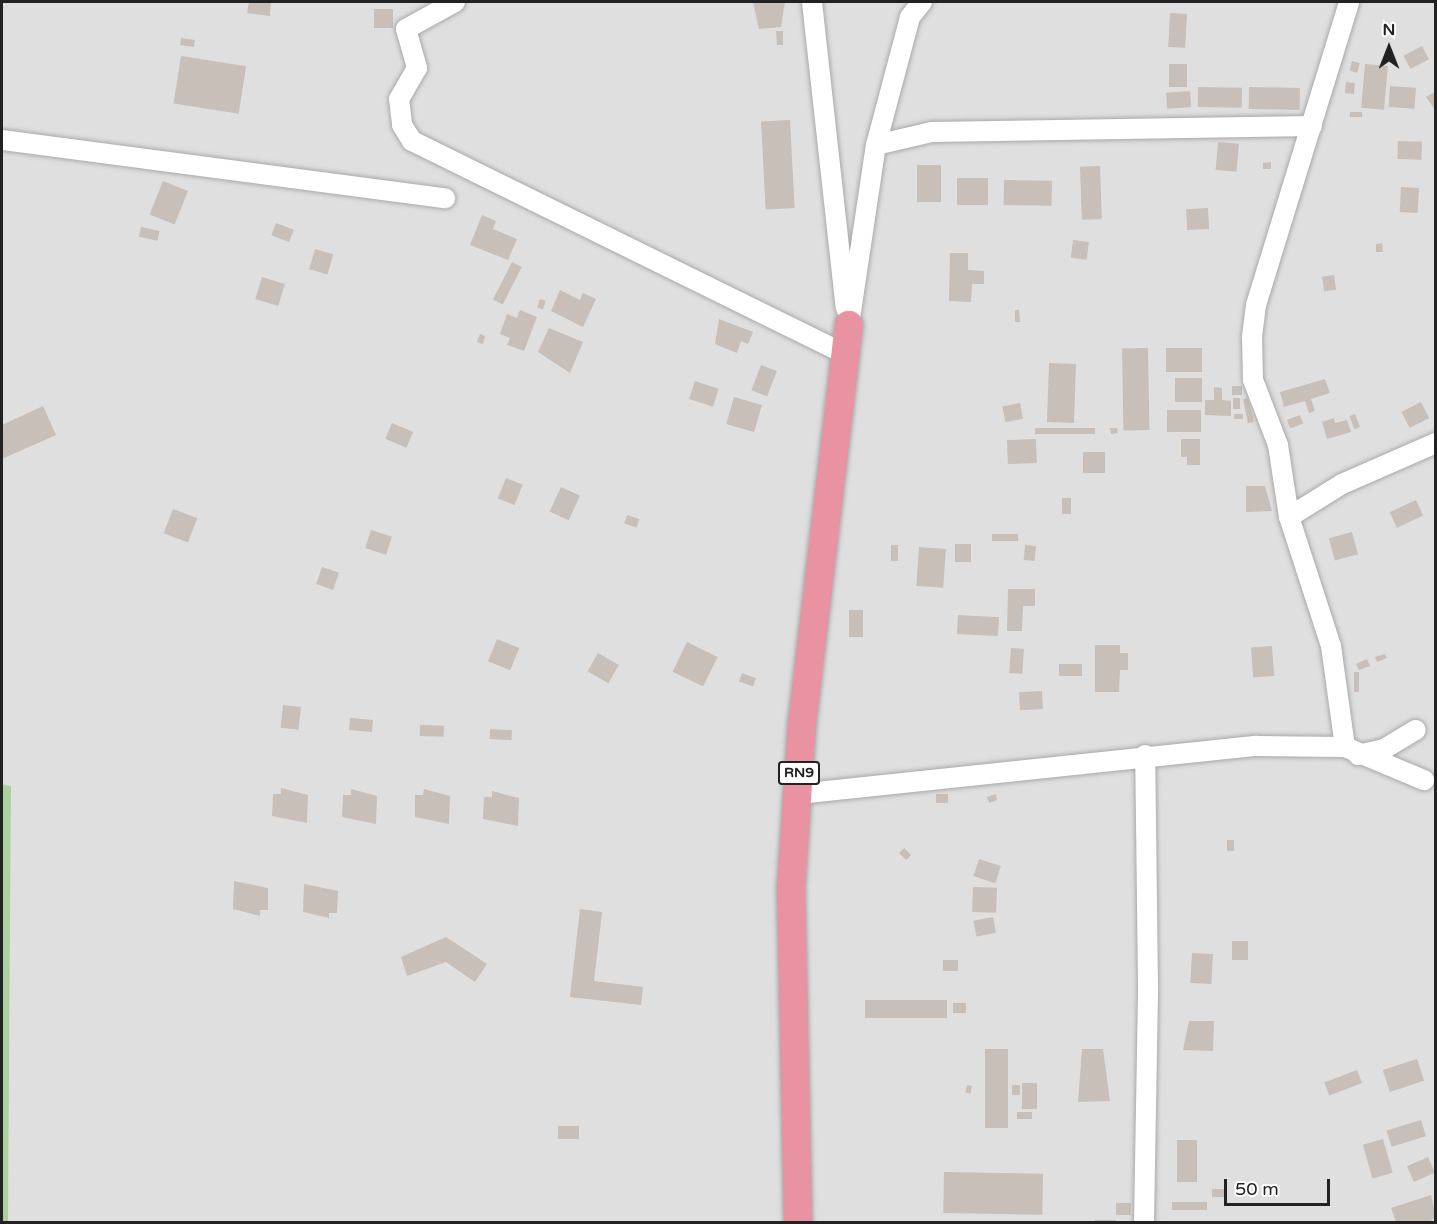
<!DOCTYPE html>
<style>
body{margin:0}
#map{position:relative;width:1437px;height:1224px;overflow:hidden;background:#f2efe9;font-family:"Varela Round",sans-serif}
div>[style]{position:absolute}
.residential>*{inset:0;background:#e0dfdf}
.forest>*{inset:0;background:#add19e}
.building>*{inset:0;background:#c7bfb8;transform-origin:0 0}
.roads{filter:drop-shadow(0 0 2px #a9a9a9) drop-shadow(0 0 2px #a9a9a9)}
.minor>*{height:20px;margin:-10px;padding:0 10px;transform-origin:10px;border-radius:10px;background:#fff}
.highway>*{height:28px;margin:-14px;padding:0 14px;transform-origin:14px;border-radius:14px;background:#e892a2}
span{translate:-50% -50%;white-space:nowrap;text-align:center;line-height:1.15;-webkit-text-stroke:6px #fff;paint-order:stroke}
.shield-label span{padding:2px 4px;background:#fff;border:2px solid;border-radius:4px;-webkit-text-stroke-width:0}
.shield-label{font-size:14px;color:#222;font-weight:700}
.frame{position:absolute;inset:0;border:3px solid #222;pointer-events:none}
.north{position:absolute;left:1359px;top:18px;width:60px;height:60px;-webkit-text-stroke:4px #fff;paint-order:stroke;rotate:0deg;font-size:16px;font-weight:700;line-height:24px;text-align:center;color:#222}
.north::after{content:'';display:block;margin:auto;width:21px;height:27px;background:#222;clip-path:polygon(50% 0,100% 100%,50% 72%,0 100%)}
.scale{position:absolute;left:1224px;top:1179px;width:106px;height:27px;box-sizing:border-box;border:3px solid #222;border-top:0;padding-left:8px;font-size:18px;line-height:21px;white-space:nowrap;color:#222;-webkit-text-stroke:4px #fff;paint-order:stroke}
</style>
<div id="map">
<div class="residential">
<div style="clip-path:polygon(2px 2px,1435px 2px,1435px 1222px,8px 1222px,11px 786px,2px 784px)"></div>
</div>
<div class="forest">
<div style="clip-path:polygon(2px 784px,11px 786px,8px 1222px,2px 1222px)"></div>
</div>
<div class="building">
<div style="clip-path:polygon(249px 2px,271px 2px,270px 16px,247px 13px)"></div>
<div style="clip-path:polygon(753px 2px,785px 2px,781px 27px,759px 29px)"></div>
<div style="left:374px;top:9px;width:19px;height:19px"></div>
<div style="left:1170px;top:13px;width:17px;height:34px;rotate:3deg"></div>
<div style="clip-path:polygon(776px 31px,783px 31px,783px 45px,777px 45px)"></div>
<div style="left:181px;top:38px;width:14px;height:7px;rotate:8deg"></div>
<div style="left:1422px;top:46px;width:15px;height:21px;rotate:62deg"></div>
<div style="left:181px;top:56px;width:66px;height:48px;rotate:9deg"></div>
<div style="left:1352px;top:61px;width:8px;height:10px;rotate:14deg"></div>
<div style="left:1187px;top:64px;width:23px;height:18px;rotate:90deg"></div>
<div style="left:1365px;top:64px;width:23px;height:44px;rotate:5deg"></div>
<div style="left:1346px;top:82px;width:9px;height:11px;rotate:6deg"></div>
<div style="left:1390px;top:86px;width:26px;height:21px;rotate:4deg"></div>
<div style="left:1198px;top:87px;width:44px;height:20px;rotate:1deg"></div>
<div style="left:1249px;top:87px;width:51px;height:22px;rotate:1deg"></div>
<div style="left:1190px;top:91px;width:16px;height:24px;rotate:86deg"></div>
<div style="clip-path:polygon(1436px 91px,1436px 111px,1426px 97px)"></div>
<div style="left:1362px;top:112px;width:5px;height:12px;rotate:90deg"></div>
<div style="left:790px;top:120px;width:88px;height:29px;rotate:87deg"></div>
<div style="left:1398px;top:141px;width:24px;height:18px;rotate:2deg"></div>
<div style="left:1218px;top:142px;width:21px;height:28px;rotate:5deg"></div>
<div style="clip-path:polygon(1271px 162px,1271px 169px,1263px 169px,1263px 163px)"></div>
<div style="left:917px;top:165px;width:24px;height:37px"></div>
<div style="left:1100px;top:166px;width:53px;height:20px;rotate:88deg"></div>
<div style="left:957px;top:178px;width:31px;height:27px"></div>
<div style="left:1004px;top:180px;width:48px;height:25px;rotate:1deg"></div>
<div style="left:163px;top:181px;width:27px;height:36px;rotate:22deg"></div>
<div style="left:1401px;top:187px;width:18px;height:25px;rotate:3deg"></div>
<div style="left:1208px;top:208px;width:21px;height:22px;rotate:87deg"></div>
<div style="clip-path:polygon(482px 215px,496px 221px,493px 229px,517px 239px,508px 260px,470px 245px)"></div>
<div style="left:276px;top:223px;width:19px;height:13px;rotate:21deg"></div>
<div style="left:141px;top:227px;width:19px;height:10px;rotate:12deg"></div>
<div style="left:1073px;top:240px;width:16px;height:18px;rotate:7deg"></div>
<div style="clip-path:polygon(1382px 243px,1383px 252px,1376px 252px,1376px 244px)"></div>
<div style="left:315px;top:249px;width:19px;height:21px;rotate:16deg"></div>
<div style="clip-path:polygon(950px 253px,968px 253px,968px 270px,984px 271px,984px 284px,972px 284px,971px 302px,949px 301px)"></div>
<div style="left:512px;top:262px;width:11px;height:42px;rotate:27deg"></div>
<div style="left:1334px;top:275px;width:15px;height:12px;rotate:82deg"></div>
<div style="left:262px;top:277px;width:24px;height:23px;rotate:17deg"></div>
<div style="clip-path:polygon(560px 290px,580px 300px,583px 293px,596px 299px,583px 327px,551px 311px)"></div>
<div style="left:540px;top:299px;width:6px;height:9px;rotate:18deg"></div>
<div style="clip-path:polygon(520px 310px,537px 317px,524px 351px,507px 345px,510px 338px,500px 334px,507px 314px,517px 318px)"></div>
<div style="clip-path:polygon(1015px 310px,1019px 310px,1020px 322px,1015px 322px)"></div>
<div style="clip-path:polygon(719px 319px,753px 332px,748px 344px,741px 341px,737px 353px,715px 344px)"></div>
<div style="clip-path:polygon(549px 328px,583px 342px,570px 373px,538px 352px)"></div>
<div style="clip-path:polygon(480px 334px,485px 336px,483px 344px,477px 342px)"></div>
<div style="left:1148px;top:348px;width:82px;height:26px;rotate:89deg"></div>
<div style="left:1166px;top:348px;width:36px;height:24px"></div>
<div style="left:1049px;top:363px;width:27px;height:59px;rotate:2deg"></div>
<div style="left:761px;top:365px;width:17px;height:27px;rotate:21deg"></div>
<div style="left:1175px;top:378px;width:27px;height:24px"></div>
<div style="clip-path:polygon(1325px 379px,1330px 393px,1311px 399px,1315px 411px,1309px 413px,1305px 401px,1284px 407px,1280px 392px)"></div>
<div style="left:695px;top:381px;width:25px;height:19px;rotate:18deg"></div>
<div style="left:1232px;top:386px;width:10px;height:9px"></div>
<div style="clip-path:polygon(1214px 387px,1222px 388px,1222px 400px,1231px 401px,1231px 416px,1205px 415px,1205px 400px,1214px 400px)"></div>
<div style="left:734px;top:397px;width:29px;height:28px;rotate:16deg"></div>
<div style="left:1233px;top:398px;width:7px;height:11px"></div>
<div style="clip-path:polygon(1248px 398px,1254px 422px,1248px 423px,1243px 399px)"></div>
<div style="left:1421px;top:402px;width:18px;height:22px;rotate:63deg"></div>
<div style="left:1020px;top:403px;width:16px;height:18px;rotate:79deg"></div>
<div style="clip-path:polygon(43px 406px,56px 435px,2px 459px,2px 425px)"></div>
<div style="left:1167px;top:410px;width:34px;height:22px"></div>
<div style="left:1234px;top:414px;width:9px;height:5px"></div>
<div style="left:1355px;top:414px;width:14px;height:6px;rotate:69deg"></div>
<div style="left:1300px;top:415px;width:9px;height:14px;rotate:69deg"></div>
<div style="clip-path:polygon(1334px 418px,1335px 423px,1347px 420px,1351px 432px,1327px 439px,1322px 422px)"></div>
<div style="left:392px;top:423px;width:23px;height:17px;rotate:23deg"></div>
<div style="left:1095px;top:428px;width:6px;height:60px;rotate:90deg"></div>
<div style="clip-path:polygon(1110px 428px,1117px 428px,1118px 433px,1111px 434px)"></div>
<div style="left:1036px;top:439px;width:24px;height:29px;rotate:88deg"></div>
<div style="clip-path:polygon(1181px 439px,1200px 439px,1200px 465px,1187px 465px,1187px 457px,1181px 457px)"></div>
<div style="left:1083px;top:452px;width:22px;height:21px"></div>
<div style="left:506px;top:478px;width:18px;height:22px;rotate:22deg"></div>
<div style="clip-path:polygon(1246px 486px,1265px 486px,1272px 511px,1246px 512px)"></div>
<div style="left:561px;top:487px;width:21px;height:27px;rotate:25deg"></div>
<div style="left:1071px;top:498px;width:16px;height:9px;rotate:90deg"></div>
<div style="left:1416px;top:500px;width:17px;height:29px;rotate:65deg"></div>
<div style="left:173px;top:509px;width:26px;height:26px;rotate:21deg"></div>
<div style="left:627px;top:515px;width:13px;height:9px;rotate:18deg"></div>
<div style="left:371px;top:530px;width:22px;height:19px;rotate:18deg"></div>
<div style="left:1352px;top:532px;width:23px;height:24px;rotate:75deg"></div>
<div style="left:1018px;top:534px;width:7px;height:26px;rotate:90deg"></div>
<div style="left:955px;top:544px;width:16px;height:18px"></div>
<div style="left:891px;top:545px;width:7px;height:16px"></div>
<div style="left:1025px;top:545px;width:11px;height:15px;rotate:5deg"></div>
<div style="left:919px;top:547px;width:27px;height:39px;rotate:4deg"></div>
<div style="left:322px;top:567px;width:18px;height:18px;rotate:19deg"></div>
<div style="clip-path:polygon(1008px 589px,1035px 589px,1035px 606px,1023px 606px,1022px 631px,1007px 631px)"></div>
<div style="left:849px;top:610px;width:14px;height:27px"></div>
<div style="left:958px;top:615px;width:41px;height:19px;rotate:3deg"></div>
<div style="left:497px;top:639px;width:24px;height:24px;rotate:22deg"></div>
<div style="left:687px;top:642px;width:34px;height:33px;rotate:26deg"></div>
<div style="clip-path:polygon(1095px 645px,1120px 645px,1120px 653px,1128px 653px,1128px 670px,1120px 670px,1119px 692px,1095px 692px)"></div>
<div style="left:1272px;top:646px;width:30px;height:21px;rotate:86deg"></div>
<div style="left:1011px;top:648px;width:13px;height:25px;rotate:4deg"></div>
<div style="left:598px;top:653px;width:24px;height:21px;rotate:30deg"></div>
<div style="clip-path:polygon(1385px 654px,1387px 658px,1377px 662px,1375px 657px)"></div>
<div style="clip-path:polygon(1367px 659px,1370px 666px,1359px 670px,1356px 664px)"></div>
<div style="left:1059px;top:664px;width:23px;height:12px"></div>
<div style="left:1354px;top:672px;width:5px;height:20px"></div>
<div style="left:742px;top:673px;width:15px;height:9px;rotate:20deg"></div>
<div style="left:1042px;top:691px;width:18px;height:23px;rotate:87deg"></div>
<div style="left:283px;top:705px;width:18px;height:23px;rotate:6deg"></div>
<div style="left:350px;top:718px;width:23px;height:12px;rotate:5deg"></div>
<div style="left:420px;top:725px;width:24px;height:11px;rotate:2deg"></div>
<div style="left:490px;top:729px;width:22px;height:10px;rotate:3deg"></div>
<div style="clip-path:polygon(281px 788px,308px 795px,307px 823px,272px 816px,273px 794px,281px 794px)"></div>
<div style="clip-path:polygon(351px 789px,377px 796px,376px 824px,342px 817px,343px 795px,351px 795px)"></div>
<div style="clip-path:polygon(424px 789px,450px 796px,449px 824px,415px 817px,415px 795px,423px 795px)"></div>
<div style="clip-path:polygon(492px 791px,519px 798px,518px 826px,483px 819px,484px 797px,492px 797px)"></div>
<div style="left:948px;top:794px;width:9px;height:12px;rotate:90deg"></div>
<div style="clip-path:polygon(996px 794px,997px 800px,989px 803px,987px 797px)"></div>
<div style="left:1227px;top:840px;width:7px;height:11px"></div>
<div style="left:904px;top:848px;width:10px;height:7px;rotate:45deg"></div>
<div style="left:979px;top:859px;width:23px;height:18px;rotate:18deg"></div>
<div style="clip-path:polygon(234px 881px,268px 888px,268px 910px,260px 910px,260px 916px,233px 909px)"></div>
<div style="clip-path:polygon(304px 884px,338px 891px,337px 913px,329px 913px,329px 918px,303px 912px)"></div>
<div style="left:973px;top:887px;width:24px;height:25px;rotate:2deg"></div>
<div style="clip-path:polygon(580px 909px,602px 912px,594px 981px,643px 987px,641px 1005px,570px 997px)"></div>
<div style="left:993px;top:917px;width:16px;height:20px;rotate:79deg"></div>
<div style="clip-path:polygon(446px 937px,487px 964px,475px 982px,446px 962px,407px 976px,401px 957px)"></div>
<div style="left:1232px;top:941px;width:16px;height:19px"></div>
<div style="left:1192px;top:953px;width:21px;height:30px;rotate:3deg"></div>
<div style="left:958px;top:960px;width:11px;height:15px;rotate:90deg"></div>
<div style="left:865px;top:1000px;width:82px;height:18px"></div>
<div style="left:953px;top:1003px;width:13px;height:10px"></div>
<div style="clip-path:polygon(1189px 1021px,1214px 1021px,1213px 1051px,1183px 1050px)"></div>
<div style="left:985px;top:1049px;width:23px;height:79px"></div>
<div style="clip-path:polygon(1082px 1049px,1103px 1049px,1110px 1101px,1078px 1102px)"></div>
<div style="left:1417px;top:1059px;width:23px;height:36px;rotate:72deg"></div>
<div style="left:1357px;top:1070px;width:14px;height:35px;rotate:69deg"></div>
<div style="left:1022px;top:1083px;width:15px;height:26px"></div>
<div style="left:967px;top:1085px;width:5px;height:8px;rotate:11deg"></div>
<div style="left:1012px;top:1085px;width:8px;height:10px"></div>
<div style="left:1017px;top:1112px;width:15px;height:7px"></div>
<div style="left:1421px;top:1120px;width:17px;height:36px;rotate:73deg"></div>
<div style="left:558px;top:1126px;width:21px;height:13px"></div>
<div style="left:1383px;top:1139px;width:35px;height:21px;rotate:74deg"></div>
<div style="left:1177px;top:1140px;width:20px;height:42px"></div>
<div style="left:1428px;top:1157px;width:17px;height:23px;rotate:66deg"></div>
<div style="left:944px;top:1172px;width:99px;height:41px;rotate:1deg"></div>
<div style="left:1226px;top:1189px;width:8px;height:14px;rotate:90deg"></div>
<div style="clip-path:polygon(1431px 1195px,1436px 1216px,1430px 1222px,1396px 1222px,1391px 1208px)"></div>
<div style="left:1172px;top:1202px;width:35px;height:8px"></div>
<div style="left:1116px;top:1203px;width:15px;height:12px"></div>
<div style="left:1095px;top:1220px;width:21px;height:2px"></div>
</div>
<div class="roads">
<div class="minor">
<div style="left:455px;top:2px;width:56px;rotate:151.1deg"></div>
<div style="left:406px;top:29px;width:41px;rotate:74.2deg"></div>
<div style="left:417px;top:68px;width:36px;rotate:120deg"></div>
<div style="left:399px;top:99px;width:26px;rotate:83deg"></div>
<div style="left:402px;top:125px;width:19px;rotate:58deg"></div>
<div style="left:412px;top:141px;width:484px;rotate:26.2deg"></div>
<div style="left:812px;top:2px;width:308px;rotate:83.7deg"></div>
<div style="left:2px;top:140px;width:447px;rotate:7.5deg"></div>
<div style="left:876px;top:145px;width:57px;rotate:-13.1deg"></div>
<div style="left:932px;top:132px;width:380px;rotate:-0.9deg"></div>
<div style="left:849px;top:325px;width:182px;rotate:-81.5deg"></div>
<div style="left:876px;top:145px;width:132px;rotate:-75.1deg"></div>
<div style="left:910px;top:17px;width:19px;rotate:-51deg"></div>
<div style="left:1289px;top:517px;width:62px;rotate:-31.9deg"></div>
<div style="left:1342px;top:484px;width:103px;rotate:-23.6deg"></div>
<div style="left:1345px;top:747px;width:102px;rotate:-97.9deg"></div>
<div style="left:1331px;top:646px;width:136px;rotate:-108deg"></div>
<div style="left:1289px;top:517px;width:73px;rotate:-98.7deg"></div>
<div style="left:1278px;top:445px;width:70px;rotate:-111deg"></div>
<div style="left:1253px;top:380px;width:43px;rotate:-91.3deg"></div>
<div style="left:1252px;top:337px;width:32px;rotate:-83deg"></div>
<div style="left:1256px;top:305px;width:317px;rotate:-72.9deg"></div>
<div style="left:1358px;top:755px;width:27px;rotate:-13deg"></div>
<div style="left:1384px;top:749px;width:37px;rotate:-31deg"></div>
<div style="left:798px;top:794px;width:461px;rotate:-6deg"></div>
<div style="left:1256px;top:746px;width:89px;rotate:0.6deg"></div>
<div style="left:1345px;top:747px;width:86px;rotate:22.7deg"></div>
<div style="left:1144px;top:1222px;width:237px;rotate:-89deg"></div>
<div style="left:1148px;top:985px;width:230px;rotate:-90.7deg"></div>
</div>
<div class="highway">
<div style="left:798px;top:1222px;width:333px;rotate:-91.2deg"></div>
<div style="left:791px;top:889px;width:165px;rotate:-86.2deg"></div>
<div style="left:802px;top:724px;width:402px;rotate:-83.3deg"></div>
</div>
</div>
<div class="shield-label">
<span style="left:799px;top:773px">RN9</span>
</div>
<div class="frame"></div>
<div class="north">N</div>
<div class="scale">50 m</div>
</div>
